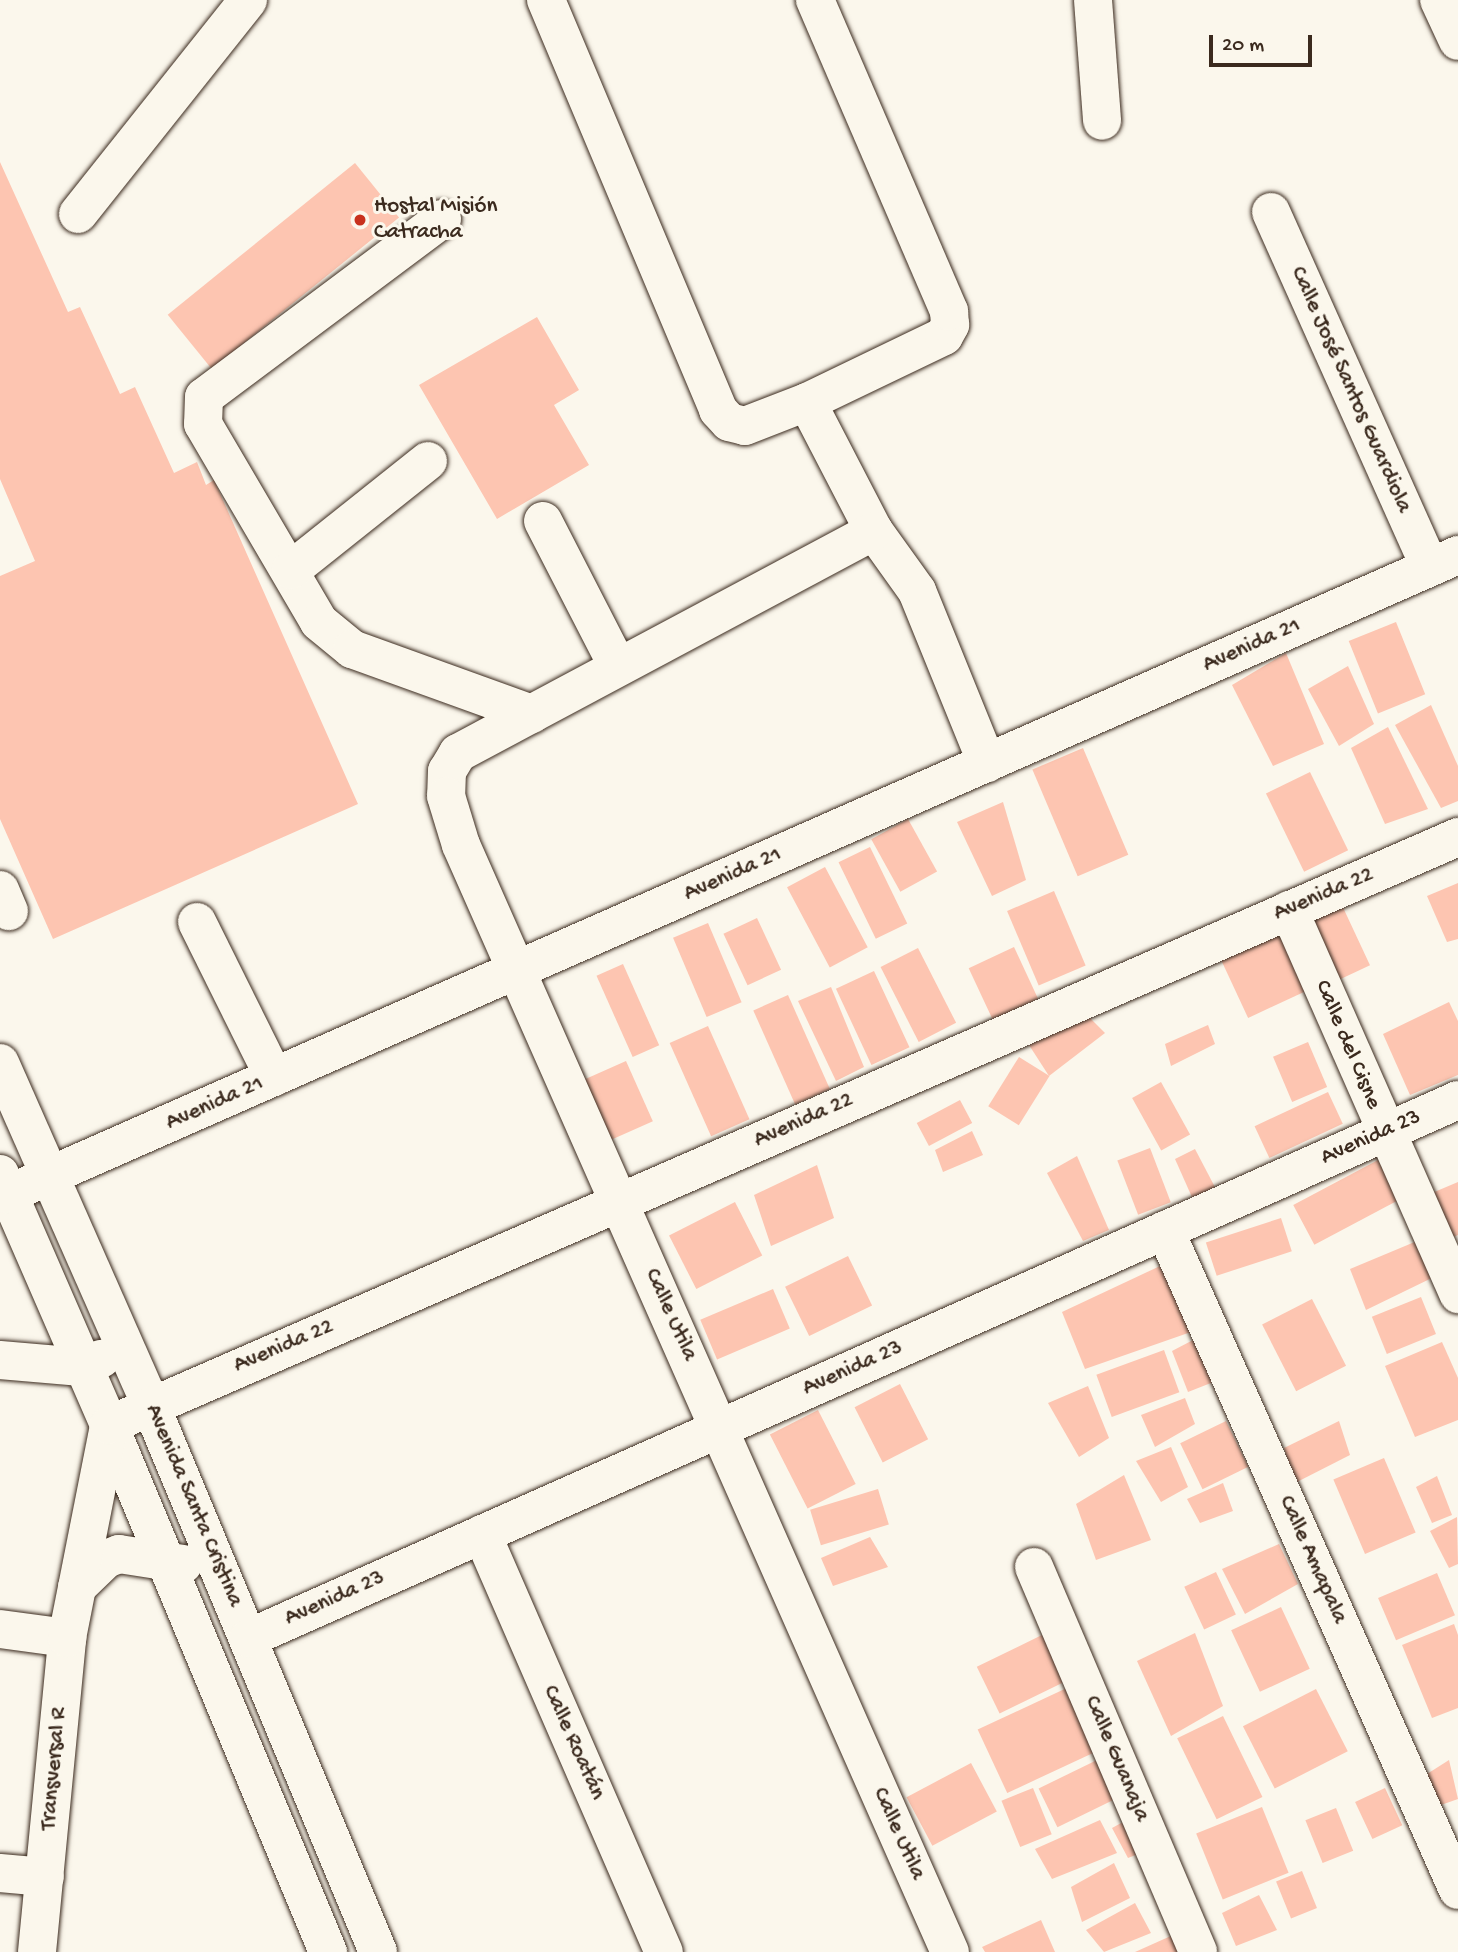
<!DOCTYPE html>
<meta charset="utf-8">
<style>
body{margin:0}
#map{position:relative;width:1458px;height:1952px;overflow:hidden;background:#fbf7ec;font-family:"Gochi Hand",sans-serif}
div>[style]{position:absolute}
.building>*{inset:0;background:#fdc5b1;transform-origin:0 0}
.roads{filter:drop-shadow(0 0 2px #3b2a1e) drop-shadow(0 0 2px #3b2a1e)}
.minor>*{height:38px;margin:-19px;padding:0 19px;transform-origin:19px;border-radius:19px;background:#fbf7ec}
.dots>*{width:19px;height:19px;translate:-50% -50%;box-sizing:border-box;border:4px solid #fbf7ec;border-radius:50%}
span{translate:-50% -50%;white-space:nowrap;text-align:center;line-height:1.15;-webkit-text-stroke:6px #fbf7ec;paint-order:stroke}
.poi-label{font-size:23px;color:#3b2a1e}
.left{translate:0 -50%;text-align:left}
.street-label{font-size:23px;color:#3b2a1e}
.scale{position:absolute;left:1209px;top:35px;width:103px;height:32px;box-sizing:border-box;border:4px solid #3b2a1e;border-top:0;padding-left:9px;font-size:21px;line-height:24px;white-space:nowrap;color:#3b2a1e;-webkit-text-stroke:5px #fbf7ec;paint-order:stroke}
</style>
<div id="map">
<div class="building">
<div style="clip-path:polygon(0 162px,68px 312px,80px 307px,120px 394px,135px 387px,174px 473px,197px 462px,206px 485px,214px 480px,358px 804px,53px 939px,0 819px,0 576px,35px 561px,0 479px)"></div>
<div style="left:355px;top:163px;width:70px;height:241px;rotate:51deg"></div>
<div style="clip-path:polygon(537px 317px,579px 390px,554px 405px,589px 465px,497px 519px,419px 385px)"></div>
<div style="left:1396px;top:622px;width:78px;height:51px;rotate:68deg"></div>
<div style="clip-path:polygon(1286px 653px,1324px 744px,1273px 766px,1232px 685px)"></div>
<div style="clip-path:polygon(1348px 666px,1374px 724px,1339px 746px,1308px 689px)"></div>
<div style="clip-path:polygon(1431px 705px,1458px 766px,1458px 801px,1441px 808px,1395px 725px)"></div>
<div style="clip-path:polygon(1388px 727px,1428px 809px,1385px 824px,1351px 748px)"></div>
<div style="left:1083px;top:748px;width:116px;height:55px;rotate:67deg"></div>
<div style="left:1310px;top:772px;width:87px;height:49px;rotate:64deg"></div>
<div style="clip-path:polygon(1003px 802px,1026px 880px,992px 896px,957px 822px)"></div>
<div style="left:908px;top:819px;width:60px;height:42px;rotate:61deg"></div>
<div style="left:870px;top:847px;width:85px;height:35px;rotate:64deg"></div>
<div style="left:825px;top:867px;width:91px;height:43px;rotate:62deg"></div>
<div style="clip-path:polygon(1458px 883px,1458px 939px,1447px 942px,1427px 896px)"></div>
<div style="left:1054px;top:891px;width:81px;height:51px;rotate:67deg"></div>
<div style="left:1340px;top:901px;width:71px;height:40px;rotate:65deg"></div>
<div style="left:757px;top:918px;width:57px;height:37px;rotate:65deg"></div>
<div style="left:1274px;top:922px;width:76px;height:64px;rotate:65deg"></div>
<div style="left:708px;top:923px;width:86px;height:38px;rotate:67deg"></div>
<div style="left:1014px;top:947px;width:57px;height:50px;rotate:65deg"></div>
<div style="left:918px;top:948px;width:84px;height:42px;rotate:63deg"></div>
<div style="left:623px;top:964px;width:89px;height:29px;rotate:66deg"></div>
<div style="left:874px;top:971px;width:84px;height:42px;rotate:65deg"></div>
<div style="clip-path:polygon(831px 987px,864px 1067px,836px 1081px,798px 1001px)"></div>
<div style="left:788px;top:995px;width:103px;height:38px;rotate:66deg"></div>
<div style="clip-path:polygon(1449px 1002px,1458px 1021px,1458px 1075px,1410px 1095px,1383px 1034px)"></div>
<div style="clip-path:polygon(1087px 1015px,1105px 1033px,1049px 1076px,1029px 1045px)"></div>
<div style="clip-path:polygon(1208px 1025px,1215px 1044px,1171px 1066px,1165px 1044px)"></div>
<div style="left:708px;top:1026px;width:102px;height:42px;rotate:66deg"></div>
<div style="left:1308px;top:1042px;width:49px;height:38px;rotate:67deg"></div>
<div style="left:1019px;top:1057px;width:36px;height:58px;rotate:32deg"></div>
<div style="left:626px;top:1061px;width:66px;height:48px;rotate:66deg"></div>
<div style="left:1161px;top:1082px;width:60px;height:33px;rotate:61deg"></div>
<div style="left:1328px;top:1092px;width:35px;height:81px;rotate:65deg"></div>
<div style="left:960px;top:1100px;width:26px;height:49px;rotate:62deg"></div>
<div style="clip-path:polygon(972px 1131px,983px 1155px,943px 1172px,935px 1150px)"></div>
<div style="left:1150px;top:1148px;width:58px;height:35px;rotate:69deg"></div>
<div style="clip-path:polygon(1195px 1149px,1217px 1191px,1195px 1204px,1175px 1159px)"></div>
<div style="clip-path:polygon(1077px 1156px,1109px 1230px,1083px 1241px,1047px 1173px)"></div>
<div style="left:1378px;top:1160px;width:45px;height:96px;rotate:62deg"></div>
<div style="clip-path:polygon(817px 1165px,834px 1218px,771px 1246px,754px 1195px)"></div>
<div style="clip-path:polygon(1458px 1182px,1458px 1235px,1451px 1238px,1432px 1193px)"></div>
<div style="left:735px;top:1202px;width:60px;height:74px;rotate:63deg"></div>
<div style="left:1281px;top:1218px;width:35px;height:79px;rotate:72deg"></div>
<div style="clip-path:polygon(1417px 1241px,1438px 1275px,1366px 1310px,1350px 1269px)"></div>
<div style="left:848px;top:1256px;width:55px;height:70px;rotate:64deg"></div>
<div style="clip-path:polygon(1160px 1266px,1191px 1332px,1085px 1369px,1062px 1312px)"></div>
<div style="left:773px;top:1289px;width:43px;height:79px;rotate:67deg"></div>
<div style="left:1421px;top:1297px;width:40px;height:53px;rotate:68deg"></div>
<div style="left:1312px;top:1299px;width:75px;height:56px;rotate:63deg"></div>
<div style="clip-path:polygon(1195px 1339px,1216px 1381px,1188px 1392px,1172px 1351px)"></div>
<div style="clip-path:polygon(1442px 1342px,1458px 1378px,1458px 1420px,1415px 1437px,1385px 1366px)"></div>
<div style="left:1164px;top:1350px;width:45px;height:72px;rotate:70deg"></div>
<div style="left:900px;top:1384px;width:62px;height:51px;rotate:63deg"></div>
<div style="clip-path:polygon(1088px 1386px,1109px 1438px,1079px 1457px,1048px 1403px)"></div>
<div style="clip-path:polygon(1185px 1398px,1195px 1424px,1155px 1447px,1141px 1415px)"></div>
<div style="left:818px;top:1410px;width:83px;height:54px;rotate:63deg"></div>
<div style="left:1226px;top:1421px;width:51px;height:51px;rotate:64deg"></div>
<div style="clip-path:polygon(1339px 1421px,1350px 1455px,1295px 1483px,1284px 1448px)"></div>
<div style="clip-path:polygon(1171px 1447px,1188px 1487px,1161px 1502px,1136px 1461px)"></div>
<div style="left:1384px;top:1458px;width:81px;height:55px;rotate:67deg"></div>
<div style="clip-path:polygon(1124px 1475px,1151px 1540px,1096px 1560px,1076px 1504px)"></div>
<div style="clip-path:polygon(1437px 1476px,1452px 1515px,1432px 1523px,1416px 1487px)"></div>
<div style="clip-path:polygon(1223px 1483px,1233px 1511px,1200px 1523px,1187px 1499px)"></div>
<div style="left:878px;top:1489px;width:37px;height:71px;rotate:73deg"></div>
<div style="clip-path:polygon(1457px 1517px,1458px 1564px,1449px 1568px,1430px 1531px)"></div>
<div style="clip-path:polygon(870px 1537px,888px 1567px,833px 1586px,821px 1558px)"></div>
<div style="clip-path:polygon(1279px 1544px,1298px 1584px,1245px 1614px,1222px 1569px)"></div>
<div style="left:1216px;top:1572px;width:47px;height:35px;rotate:65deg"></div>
<div style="left:1437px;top:1573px;width:46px;height:64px;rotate:67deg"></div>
<div style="left:1281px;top:1607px;width:68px;height:55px;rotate:65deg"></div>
<div style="clip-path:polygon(1454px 1624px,1458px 1635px,1458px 1708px,1432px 1718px,1402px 1645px)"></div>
<div style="left:1046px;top:1633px;width:52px;height:77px;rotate:64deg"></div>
<div style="clip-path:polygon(1195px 1633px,1223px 1706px,1171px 1736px,1137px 1661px)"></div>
<div style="left:1071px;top:1686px;width:70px;height:103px;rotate:65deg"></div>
<div style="left:1316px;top:1689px;width:70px;height:82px;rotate:63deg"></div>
<div style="left:1223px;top:1716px;width:90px;height:51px;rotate:64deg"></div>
<div style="left:1097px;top:1760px;width:43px;height:65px;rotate:64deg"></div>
<div style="clip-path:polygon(1449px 1760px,1458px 1799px,1441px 1805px,1427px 1774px)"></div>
<div style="left:971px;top:1763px;width:55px;height:73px;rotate:62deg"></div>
<div style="left:1033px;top:1788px;width:50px;height:34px;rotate:68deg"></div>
<div style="left:1385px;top:1788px;width:41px;height:33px;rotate:65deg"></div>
<div style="left:1262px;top:1807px;width:71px;height:71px;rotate:68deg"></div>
<div style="left:1336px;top:1808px;width:46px;height:33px;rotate:68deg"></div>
<div style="clip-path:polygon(1134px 1816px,1148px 1850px,1128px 1858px,1112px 1828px)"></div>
<div style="clip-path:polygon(1100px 1820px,1117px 1853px,1052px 1879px,1035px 1849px)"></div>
<div style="clip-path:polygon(1114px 1863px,1130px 1898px,1082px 1922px,1071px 1887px)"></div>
<div style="left:1302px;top:1871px;width:40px;height:28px;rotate:68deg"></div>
<div style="clip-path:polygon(1259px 1895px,1277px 1930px,1236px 1946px,1222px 1913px)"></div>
<div style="clip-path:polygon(1135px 1903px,1151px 1933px,1104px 1952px,1086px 1930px)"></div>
<div style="clip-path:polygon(1041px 1920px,1055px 1952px,985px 1952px,982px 1947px)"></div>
<div style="clip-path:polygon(1173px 1935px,1185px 1952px,1135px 1952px)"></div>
</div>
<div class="roads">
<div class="minor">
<div style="left:546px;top:0;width:445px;rotate:67.2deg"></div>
<div style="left:718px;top:410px;width:16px;rotate:47deg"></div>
<div style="left:729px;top:422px;width:16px;rotate:14deg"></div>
<div style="left:745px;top:426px;width:66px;rotate:-21.2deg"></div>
<div style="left:807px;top:402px;width:145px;rotate:62.6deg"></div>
<div style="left:874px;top:531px;width:74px;rotate:54.4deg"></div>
<div style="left:917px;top:591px;width:186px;rotate:67.9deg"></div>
<div style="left:1093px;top:0;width:121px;rotate:85.7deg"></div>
<div style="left:1439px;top:0;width:45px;rotate:65.1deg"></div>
<div style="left:1271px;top:212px;width:389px;rotate:65.9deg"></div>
<div style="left:78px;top:214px;width:273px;rotate:-51.5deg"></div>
<div style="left:442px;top:219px;width:297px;rotate:143.2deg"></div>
<div style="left:204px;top:397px;width:27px;rotate:92deg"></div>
<div style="left:203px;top:424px;width:229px;rotate:59.6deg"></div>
<div style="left:319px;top:622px;width:43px;rotate:39.3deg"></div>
<div style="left:352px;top:649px;width:191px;rotate:19.9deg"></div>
<div style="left:807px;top:402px;width:152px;rotate:-25.7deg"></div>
<div style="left:944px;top:336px;width:13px;rotate:-61deg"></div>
<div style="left:950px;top:325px;width:14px;rotate:-94deg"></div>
<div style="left:949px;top:311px;width:339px;rotate:-113.3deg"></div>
<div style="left:543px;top:521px;width:164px;rotate:62.8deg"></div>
<div style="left:874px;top:531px;width:472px;rotate:151.9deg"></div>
<div style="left:458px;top:753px;width:21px;rotate:121deg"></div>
<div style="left:447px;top:771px;width:25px;rotate:92deg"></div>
<div style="left:446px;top:796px;width:51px;rotate:73deg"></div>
<div style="left:461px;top:845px;width:1210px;rotate:66.17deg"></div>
<div style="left:291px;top:570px;width:175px;rotate:-38.5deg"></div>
<div style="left:0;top:890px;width:23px;rotate:67deg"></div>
<div style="left:1289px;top:910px;width:420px;rotate:66.2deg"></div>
<div style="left:197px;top:922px;width:173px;rotate:63.6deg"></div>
<div style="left:0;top:1063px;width:375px;rotate:66.2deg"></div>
<div style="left:151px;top:1406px;width:591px;rotate:67.42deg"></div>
<div style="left:0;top:1174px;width:274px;rotate:66.5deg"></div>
<div style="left:109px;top:1425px;width:571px;rotate:67.43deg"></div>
<div style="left:8px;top:1194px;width:1585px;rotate:-23.78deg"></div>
<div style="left:1165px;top:1230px;width:722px;rotate:66.06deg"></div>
<div style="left:0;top:1360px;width:82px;rotate:4.9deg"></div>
<div style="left:82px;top:1367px;width:21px;rotate:-23deg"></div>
<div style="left:482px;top:1534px;width:456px;rotate:66.5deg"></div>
<div style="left:1034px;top:1567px;width:418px;rotate:66.9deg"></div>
<div style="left:77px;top:1587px;width:40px;rotate:-44deg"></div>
<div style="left:106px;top:1559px;width:14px;rotate:-21deg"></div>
<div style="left:119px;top:1554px;width:65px;rotate:8.9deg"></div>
<div style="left:0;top:1629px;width:68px;rotate:7.7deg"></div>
<div style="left:249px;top:1638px;width:1323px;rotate:-23.99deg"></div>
<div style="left:0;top:1873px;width:45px;rotate:5.1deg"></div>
<div style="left:37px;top:1952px;width:315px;rotate:-84.5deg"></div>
<div style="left:67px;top:1638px;width:217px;rotate:-78.8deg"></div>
<div style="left:109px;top:1425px;width:1472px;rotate:-23.55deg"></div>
</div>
</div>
<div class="dots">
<div style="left:360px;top:220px;background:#c8321e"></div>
</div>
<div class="poi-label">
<span class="left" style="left:374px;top:220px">Hostal Misión<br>Catracha</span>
</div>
<div class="street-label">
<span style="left:1350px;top:390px;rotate:66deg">Calle José Santos Guardiola</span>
<span style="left:1252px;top:646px;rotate:-24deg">Avenida 21</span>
<span style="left:733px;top:875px;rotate:-24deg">Avenida 21</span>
<span style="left:1324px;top:895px;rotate:-23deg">Avenida 22</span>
<span style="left:1347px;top:1045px;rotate:67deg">Calle del Cisne</span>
<span style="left:215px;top:1104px;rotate:-24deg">Avenida 21</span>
<span style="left:804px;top:1121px;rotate:-24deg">Avenida 22</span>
<span style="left:1371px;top:1138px;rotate:-24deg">Avenida 23</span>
<span style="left:670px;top:1315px;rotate:66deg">Calle Utila</span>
<span style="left:284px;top:1347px;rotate:-23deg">Avenida 22</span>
<span style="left:853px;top:1369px;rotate:-24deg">Avenida 23</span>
<span style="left:193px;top:1506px;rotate:67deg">Avenida Santa Cristina</span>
<span style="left:1312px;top:1560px;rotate:66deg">Calle Amapala</span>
<span style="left:335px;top:1599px;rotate:-24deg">Avenida 23</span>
<span style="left:573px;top:1743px;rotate:66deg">Calle Roatán</span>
<span style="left:1116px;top:1759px;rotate:67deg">Calle Guanaja</span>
<span style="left:55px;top:1769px;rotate:-85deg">Transversal R</span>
<span style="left:898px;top:1834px;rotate:66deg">Calle Utila</span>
</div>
<div class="scale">20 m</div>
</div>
